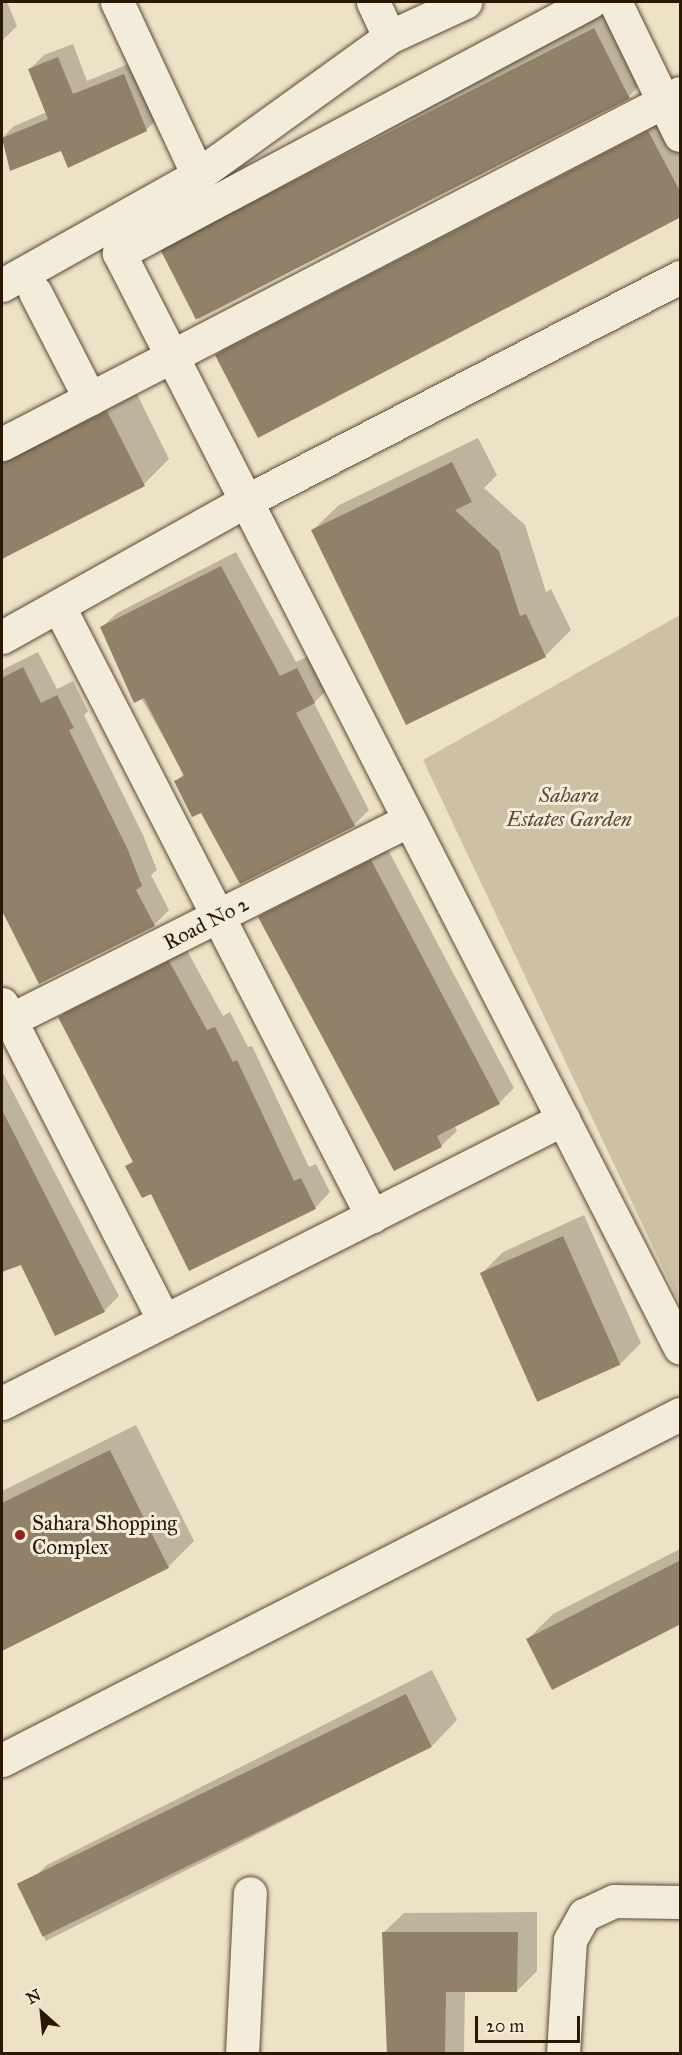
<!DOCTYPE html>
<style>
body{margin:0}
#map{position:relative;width:682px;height:2055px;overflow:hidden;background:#eee2c6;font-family:"IM FELL Great Primer",serif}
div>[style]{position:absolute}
.green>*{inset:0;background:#cdc0a5}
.shadow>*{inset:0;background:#0003}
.building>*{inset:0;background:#908168;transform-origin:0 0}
.roads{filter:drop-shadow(0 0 2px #5b4a34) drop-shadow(0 0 2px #5b4a34)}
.minor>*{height:33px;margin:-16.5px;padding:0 16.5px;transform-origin:16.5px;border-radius:16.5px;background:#f4ecda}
.dots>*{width:16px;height:16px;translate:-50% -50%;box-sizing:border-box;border:3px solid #f4ecda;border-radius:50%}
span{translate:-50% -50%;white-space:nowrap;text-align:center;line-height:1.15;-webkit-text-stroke:6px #f4ecda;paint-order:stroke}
.park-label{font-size:21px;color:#5b4a34;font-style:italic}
.street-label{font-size:21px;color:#2a1803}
.poi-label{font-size:21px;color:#2a1803}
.left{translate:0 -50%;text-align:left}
.frame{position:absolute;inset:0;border:3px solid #2a1803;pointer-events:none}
.north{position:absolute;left:12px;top:1983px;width:60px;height:60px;-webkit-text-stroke:4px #f4ecda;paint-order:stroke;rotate:333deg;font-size:16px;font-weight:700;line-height:24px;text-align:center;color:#2a1803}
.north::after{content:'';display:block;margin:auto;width:21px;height:27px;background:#2a1803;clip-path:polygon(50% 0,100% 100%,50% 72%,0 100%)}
.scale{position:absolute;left:475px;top:2016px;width:105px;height:27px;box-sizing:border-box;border:3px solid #2a1803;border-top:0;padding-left:8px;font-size:18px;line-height:21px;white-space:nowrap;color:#2a1803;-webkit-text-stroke:4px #f4ecda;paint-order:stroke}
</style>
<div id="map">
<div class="green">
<div style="clip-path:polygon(680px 615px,680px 1304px,423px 760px)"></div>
</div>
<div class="shadow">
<div style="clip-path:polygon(2px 2px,7px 2px,17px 26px,2px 41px)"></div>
<div style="clip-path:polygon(620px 3px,655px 71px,629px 96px,199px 319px,164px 253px,189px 227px)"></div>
<div style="clip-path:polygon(73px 44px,87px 81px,138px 60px,161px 116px,146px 130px,61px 149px,11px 169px,2px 138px,14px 126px,47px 112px,30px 69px,44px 55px)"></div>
<div style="clip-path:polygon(680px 103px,680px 213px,217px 355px,243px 329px)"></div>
<div style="clip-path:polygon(133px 386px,169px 459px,144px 484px,2px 557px,2px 442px)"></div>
<div style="clip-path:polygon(478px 438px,497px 475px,484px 488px,525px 525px,546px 592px,551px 589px,571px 630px,545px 656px,407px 723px,313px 530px,339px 505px)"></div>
<div style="clip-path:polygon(236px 552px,296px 662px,313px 654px,330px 687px,314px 703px,369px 810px,354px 825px,202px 811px,176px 782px,184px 773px,101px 628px,117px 613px)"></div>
<div style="clip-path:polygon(38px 652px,57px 689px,73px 681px,88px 711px,84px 715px,143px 835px,157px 870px,151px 875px,169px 910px,154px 925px,40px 982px,2px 908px,2px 670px)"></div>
<div style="clip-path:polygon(386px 846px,514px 1088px,499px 1103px,454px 1125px,457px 1131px,441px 1146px,394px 1169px,259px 917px,275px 902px)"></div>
<div style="clip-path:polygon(185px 947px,223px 1016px,230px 1012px,248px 1047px,252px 1046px,309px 1167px,316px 1164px,330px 1192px,315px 1208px,151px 1192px,127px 1167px,134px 1160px,60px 1017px,75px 1002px)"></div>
<div style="clip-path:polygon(2px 1071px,119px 1296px,104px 1311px,56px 1334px,19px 1262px,2px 1271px)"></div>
<div style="clip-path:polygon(584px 1215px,641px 1343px,620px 1364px,482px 1273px,503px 1252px)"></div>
<div style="clip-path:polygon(136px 1425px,194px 1541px,168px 1567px,2px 1649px,2px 1491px)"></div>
<div style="clip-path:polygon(680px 1549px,680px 1623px,528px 1639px,553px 1614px)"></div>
<div style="clip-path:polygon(432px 1670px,457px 1720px,432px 1746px,46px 1941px,21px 1891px,47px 1865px)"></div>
<div style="clip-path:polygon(537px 1912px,537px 1971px,517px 1991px,465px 1990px,464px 2054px,387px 2054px,384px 1932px,404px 1913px)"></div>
</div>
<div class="building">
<div style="left:594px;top:28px;width:79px;height:487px;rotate:63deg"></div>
<div style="clip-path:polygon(58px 57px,73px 94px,124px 74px,147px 131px,68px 168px,61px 151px,10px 171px,2px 138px,48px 119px,28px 69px)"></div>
<div style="clip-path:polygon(648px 131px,681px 193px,681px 217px,258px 438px,215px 355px)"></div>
<div style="clip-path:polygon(107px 411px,145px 486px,2px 559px,2px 463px)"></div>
<div style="clip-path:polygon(452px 462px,472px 502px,455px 510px,499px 551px,520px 616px,526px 614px,546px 657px,406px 725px,311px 530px)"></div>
<div style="clip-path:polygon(221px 566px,280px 676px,297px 668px,315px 703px,296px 713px,355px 826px,240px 884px,201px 813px,192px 817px,174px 781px,184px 776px,144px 698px,134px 703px,100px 627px)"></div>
<div style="clip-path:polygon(23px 667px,41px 703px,57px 695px,74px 728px,69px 730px,128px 850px,142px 886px,136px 890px,155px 926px,39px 984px,2px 911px,2px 678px)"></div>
<div style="clip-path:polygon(371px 860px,500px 1104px,437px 1136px,442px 1147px,394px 1171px,258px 917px)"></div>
<div style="clip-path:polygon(169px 961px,207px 1030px,215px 1027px,233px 1062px,237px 1060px,294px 1181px,301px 1178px,316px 1209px,189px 1271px,151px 1194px,142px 1198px,125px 1166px,133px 1162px,58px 1017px)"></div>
<div style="clip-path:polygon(2px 1110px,105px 1312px,55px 1336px,21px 1265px,2px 1272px)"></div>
<div style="left:563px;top:1236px;width:141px;height:91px;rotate:66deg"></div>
<div style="clip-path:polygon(110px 1450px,169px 1568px,2px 1651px,2px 1503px)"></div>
<div style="clip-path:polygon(681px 1560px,681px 1624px,552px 1690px,526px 1639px)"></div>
<div style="left:406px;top:1694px;width:59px;height:433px;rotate:64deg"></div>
<div style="clip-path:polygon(382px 1932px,518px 1932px,517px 1992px,446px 1992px,445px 2054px,387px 2054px)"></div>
</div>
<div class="roads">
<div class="minor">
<div style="left:117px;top:2px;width:191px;rotate:64.9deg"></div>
<div style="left:373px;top:2px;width:38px;rotate:65deg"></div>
<div style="left:590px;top:2px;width:534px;rotate:151.95deg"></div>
<div style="left:119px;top:253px;width:1230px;rotate:62.87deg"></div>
<div style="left:615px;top:2px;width:148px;rotate:64deg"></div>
<div style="left:2px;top:285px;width:225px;rotate:-29.3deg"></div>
<div style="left:198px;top:175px;width:236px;rotate:-35.8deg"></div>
<div style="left:389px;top:37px;width:84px;rotate:-24.7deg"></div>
<div style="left:35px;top:292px;width:120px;rotate:62.8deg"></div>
<div style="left:2px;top:444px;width:763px;rotate:-27.37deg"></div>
<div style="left:59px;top:607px;width:685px;rotate:62.8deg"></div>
<div style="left:2px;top:637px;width:277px;rotate:-29.2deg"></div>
<div style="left:244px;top:502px;width:491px;rotate:-27.3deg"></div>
<div style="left:2px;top:1004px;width:356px;rotate:62.9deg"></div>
<div style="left:2px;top:1024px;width:455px;rotate:-26.6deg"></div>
<div style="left:2px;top:1403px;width:629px;rotate:-26.85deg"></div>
<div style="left:2px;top:1760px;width:761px;rotate:-27.04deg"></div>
<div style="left:242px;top:2054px;width:161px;rotate:-87.2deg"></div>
<div style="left:563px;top:2054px;width:114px;rotate:-86.5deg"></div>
<div style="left:570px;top:1940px;width:29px;rotate:-61deg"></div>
<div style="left:584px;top:1915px;width:33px;rotate:-25deg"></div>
<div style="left:614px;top:1901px;width:66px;rotate:0.9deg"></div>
</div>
</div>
<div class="dots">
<div style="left:20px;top:1535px;background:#8f2418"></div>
</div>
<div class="park-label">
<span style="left:569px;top:807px">Sahara<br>Estates Garden</span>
</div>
<div class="street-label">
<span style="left:206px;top:923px;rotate:-27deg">Road No 2</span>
</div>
<div class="poi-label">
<span class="left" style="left:32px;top:1535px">Sahara Shopping<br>Complex</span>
</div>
<div class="frame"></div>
<div class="north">N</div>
<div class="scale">20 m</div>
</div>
